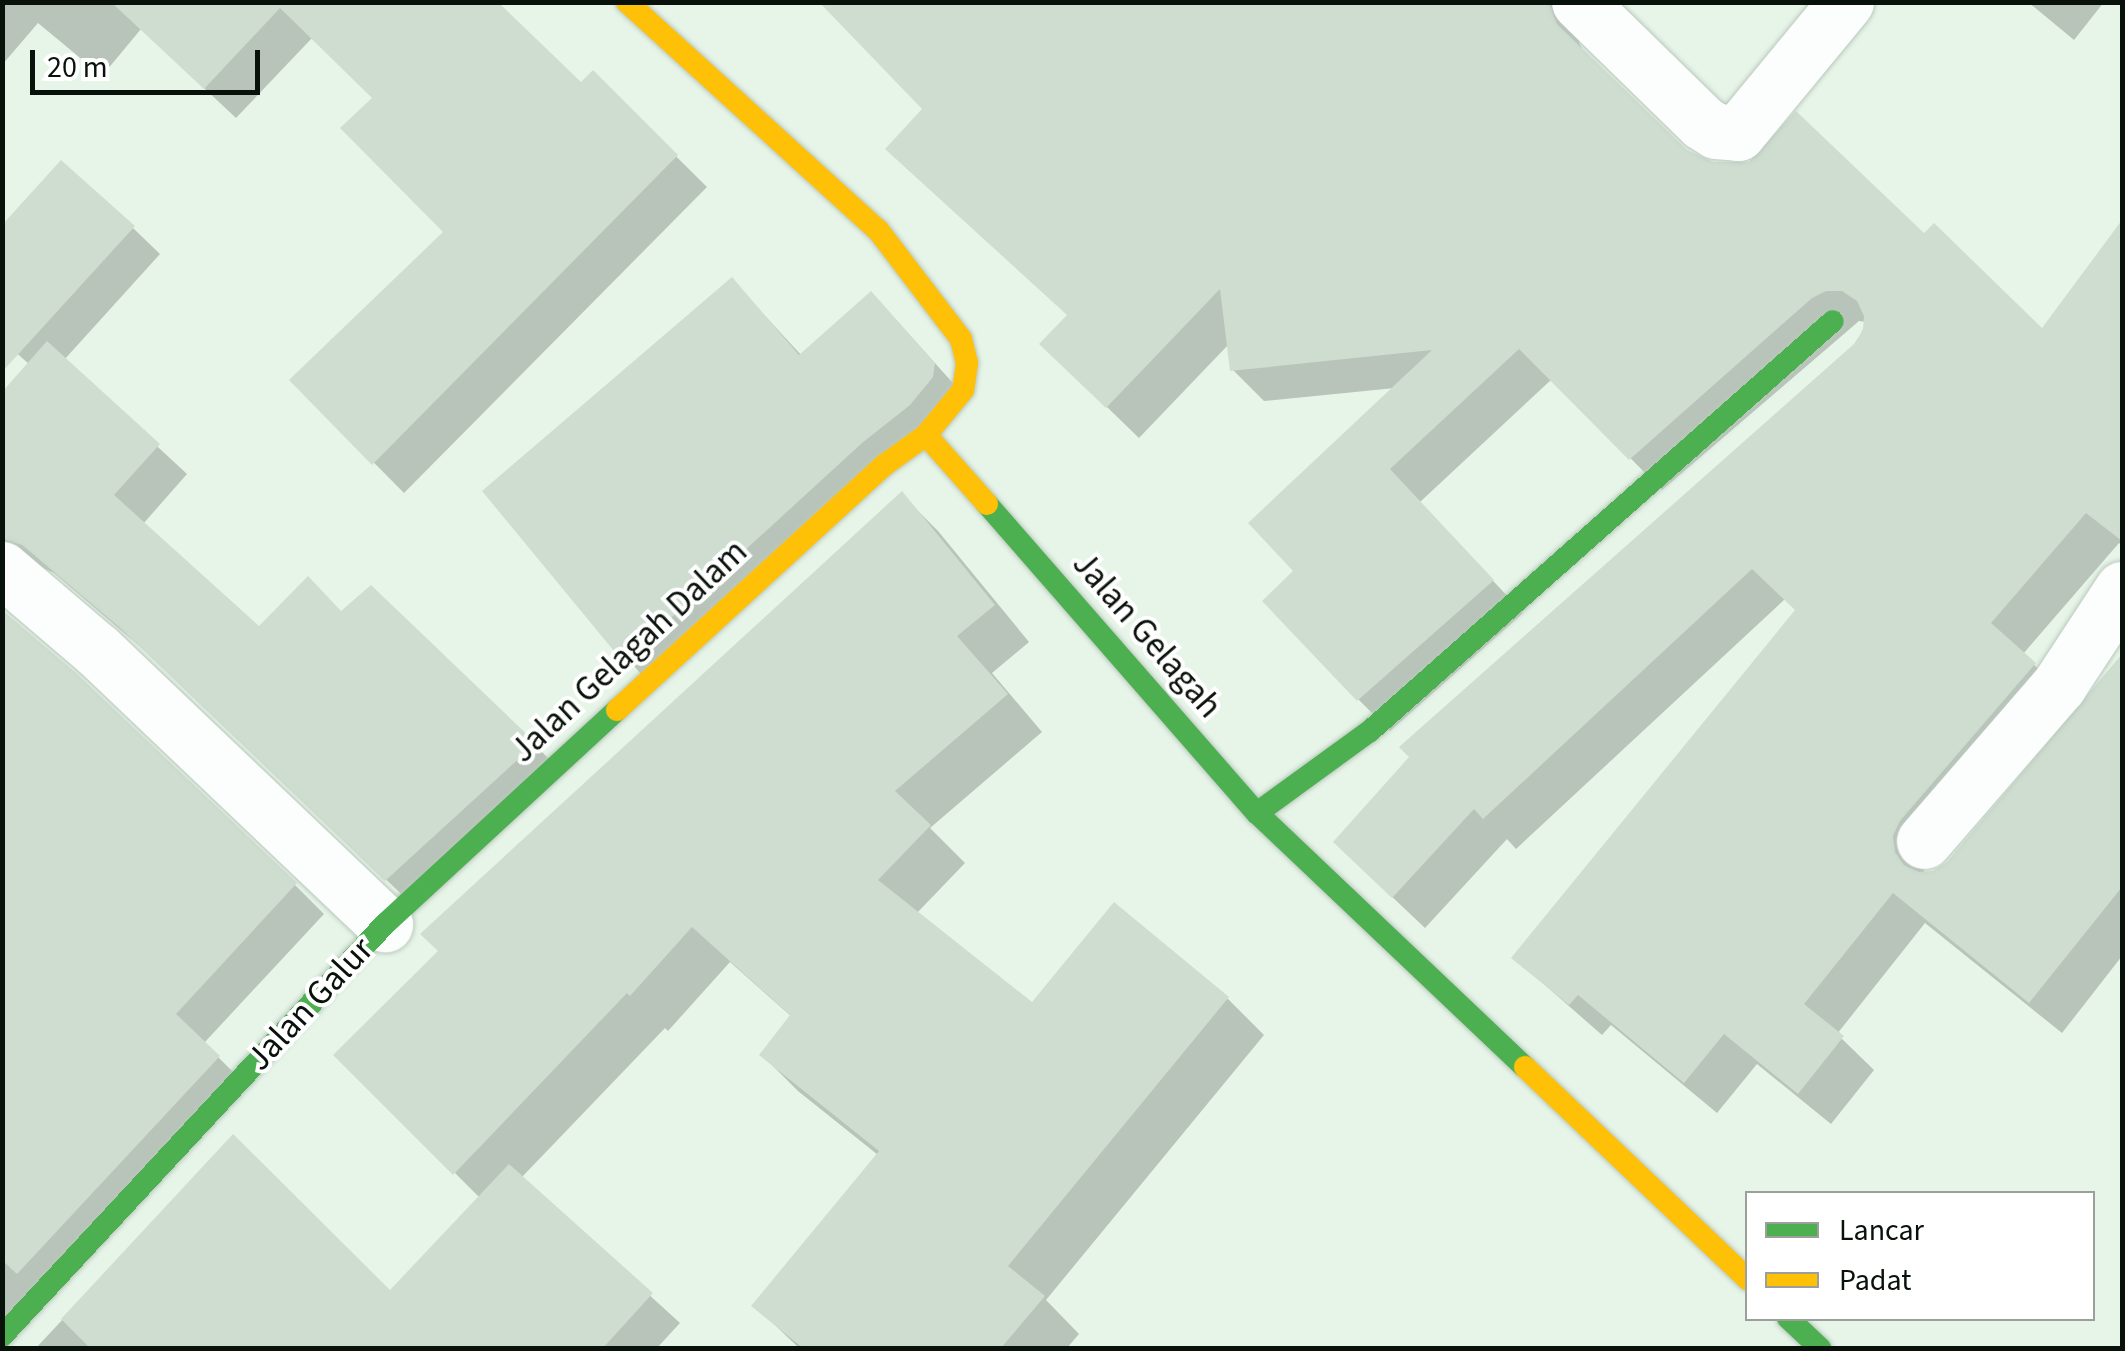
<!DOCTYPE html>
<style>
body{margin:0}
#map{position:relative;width:2125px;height:1351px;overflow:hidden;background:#e6f5e8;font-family:"Source Sans 3",sans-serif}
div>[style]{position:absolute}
.shadow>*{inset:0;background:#0003}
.building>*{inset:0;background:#ceddd0}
.roads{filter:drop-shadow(0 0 2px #bbc7bd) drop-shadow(0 0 2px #bbc7bd)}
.street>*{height:55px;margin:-27.5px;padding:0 27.5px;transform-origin:27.5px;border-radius:27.5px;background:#fbfefc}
.fast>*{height:22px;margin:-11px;padding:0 11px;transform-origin:11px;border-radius:11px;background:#4caf50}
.slow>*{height:22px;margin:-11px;padding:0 11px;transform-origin:11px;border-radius:11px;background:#ffc107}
span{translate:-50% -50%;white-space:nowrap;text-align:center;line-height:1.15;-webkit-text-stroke:8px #fff;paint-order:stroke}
.street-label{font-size:35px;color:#08110a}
.frame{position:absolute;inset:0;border:5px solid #08110a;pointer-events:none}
.legend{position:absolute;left:1745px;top:1191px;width:350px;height:130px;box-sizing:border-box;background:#fff;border:2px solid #9ca09d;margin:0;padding:12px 18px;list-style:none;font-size:30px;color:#08110a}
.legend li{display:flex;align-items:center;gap:20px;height:50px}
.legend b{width:50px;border:2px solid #9ca09d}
.scale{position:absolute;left:30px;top:50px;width:230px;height:45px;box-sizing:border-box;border:5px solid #08110a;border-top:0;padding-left:12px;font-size:30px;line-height:35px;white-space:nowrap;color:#08110a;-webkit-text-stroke:8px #fff;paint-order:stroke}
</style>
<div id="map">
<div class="shadow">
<div style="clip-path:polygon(2px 2px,495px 2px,581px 86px,593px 74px,707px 187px,404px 493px,292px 380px,446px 232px,375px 98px,313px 37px,236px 118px,141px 29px,102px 76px,38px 23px,2px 65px)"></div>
<div style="clip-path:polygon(823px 2px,1568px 2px,1584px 19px,1579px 43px,1587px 57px,1685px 152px,1924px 237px,2042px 332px,2122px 230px,2122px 546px,2119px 543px,2023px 654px,2066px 696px,1931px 853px,1924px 869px,1924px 874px,1934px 873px,1949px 863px,2122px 657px,2122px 956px,2062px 1033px,1925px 923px,1837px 1034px,1874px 1070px,1831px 1124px,1757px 1064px,1717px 1113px,1611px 1025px,1602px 1035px,1514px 958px,1798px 611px,1785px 599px,1516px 849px,1507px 839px,1425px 928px,1368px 874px,1856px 346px,1866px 322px,1859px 321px,1662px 490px,1552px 379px,1420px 502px,1523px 613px,1390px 731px,1358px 699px,1296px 571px,1395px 388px,1264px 401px,1232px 369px,1229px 344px,1139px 438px,1074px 375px,1069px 316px,925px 109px)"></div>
<div style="clip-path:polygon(2028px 2px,2104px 2px,2074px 40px)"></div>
<div style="clip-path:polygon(133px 228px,160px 254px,64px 360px,187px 474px,143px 524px,260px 629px,342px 614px,534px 744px,563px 773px,416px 908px,151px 656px,54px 573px,39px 566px,2px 586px,2px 396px,30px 365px,2px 340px)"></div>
<div style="clip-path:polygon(732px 280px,802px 356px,898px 322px,961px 392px,652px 687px,485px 491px)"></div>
<div style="clip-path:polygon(902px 495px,938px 531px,1029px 642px,992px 673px,1042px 732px,930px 828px,965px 863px,916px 914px,1032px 1006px,1228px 999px,1264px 1035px,1046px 1300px,1079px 1334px,1067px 1348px,799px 1348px,754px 1305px,878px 1155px,798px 1091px,762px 1055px,792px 1017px,730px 962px,668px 1031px,665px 1028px,521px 1178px,680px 1323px,657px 1348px,36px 1348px,233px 1137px,390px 1294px,480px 1198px,337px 1055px)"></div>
<div style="clip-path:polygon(295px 885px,324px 914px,204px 1043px,247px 1086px,2px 1348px,2px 1087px)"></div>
</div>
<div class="building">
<div style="clip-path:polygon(111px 2px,498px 2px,581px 82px,593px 70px,678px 155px,372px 465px,289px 380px,443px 232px,340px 128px,372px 98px,280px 8px,204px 89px)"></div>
<div style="clip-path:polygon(819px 2px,1549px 2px,1557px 24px,1687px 150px,1713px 162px,1749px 162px,1796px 111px,1924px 233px,1934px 223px,2042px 328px,2122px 220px,2122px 541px,2086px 513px,1991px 623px,2036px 663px,1900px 821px,1893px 836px,1895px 852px,1904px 865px,1919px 872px,1933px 871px,1947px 862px,2122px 654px,2122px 887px,2029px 1003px,1893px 893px,1804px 1004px,1844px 1036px,1798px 1094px,1724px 1034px,1684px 1083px,1578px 995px,1569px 1005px,1511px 958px,1795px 610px,1752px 569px,1483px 819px,1474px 809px,1392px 898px,1333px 842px,1409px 757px,1399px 747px,1854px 344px,1863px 330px,1864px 316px,1857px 301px,1842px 291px,1826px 291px,1812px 298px,1629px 460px,1519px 349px,1390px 469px,1494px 580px,1357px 701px,1262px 601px,1293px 571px,1248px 523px,1432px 350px,1230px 371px,1220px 289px,1106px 408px,1039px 344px,1067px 315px,885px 149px,922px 109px)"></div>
<div style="clip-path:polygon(61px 160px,135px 226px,2px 372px,2px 225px)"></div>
<div style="clip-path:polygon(732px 277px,799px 355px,871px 291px,935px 363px,933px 377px,910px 405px,862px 443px,623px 662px,482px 491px)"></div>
<div style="clip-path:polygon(47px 341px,160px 444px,114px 495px,259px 626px,308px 576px,341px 611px,371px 585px,536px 743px,385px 881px,119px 627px,22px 545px,2px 539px,2px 392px)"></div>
<div style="clip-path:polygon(902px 491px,995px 605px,957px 636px,1008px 694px,895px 791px,931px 825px,878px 880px,1032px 1002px,1114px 902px,1229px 997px,1008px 1266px,1045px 1296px,1001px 1348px,803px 1348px,751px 1306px,879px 1151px,759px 1055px,790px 1015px,692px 927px,630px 996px,627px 993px,453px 1175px,333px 1055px,438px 951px,420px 934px)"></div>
<div style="clip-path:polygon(2px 610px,76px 673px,297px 883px,176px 1014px,220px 1056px,17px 1274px,2px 1260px)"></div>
<div style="clip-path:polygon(233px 1134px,390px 1290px,509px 1164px,653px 1293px,603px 1348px,90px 1348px,61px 1319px)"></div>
</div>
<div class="roads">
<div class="street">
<div style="left:1579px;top:2px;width:173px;rotate:44.3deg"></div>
<div style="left:1703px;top:123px;width:15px;rotate:32deg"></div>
<div style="left:1716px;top:131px;width:22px;rotate:5deg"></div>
<div style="left:1738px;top:133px;width:170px;rotate:-50.5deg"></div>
<div style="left:2px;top:569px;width:125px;rotate:40.5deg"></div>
<div style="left:97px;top:650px;width:398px;rotate:43.6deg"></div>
<div style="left:1924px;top:841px;width:206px;rotate:-49.1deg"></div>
<div style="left:2059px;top:685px;width:115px;rotate:-56.7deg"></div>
</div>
<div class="fast">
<div style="left:987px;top:504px;width:410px;rotate:48.9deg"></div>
<div style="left:1257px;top:813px;width:369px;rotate:43.5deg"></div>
<div style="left:1257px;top:813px;width:140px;rotate:-36deg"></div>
<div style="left:1370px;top:731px;width:618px;rotate:-41.53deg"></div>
<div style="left:1788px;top:1318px;width:44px;rotate:43.2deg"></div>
<div style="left:2px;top:1336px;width:563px;rotate:-47.09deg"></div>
<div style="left:385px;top:924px;width:316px;rotate:-42.7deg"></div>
</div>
<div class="slow">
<div style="left:627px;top:2px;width:339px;rotate:42.3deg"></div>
<div style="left:878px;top:230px;width:137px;rotate:52.7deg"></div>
<div style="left:961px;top:339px;width:25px;rotate:76deg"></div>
<div style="left:967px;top:363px;width:27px;rotate:98deg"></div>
<div style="left:963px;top:390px;width:58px;rotate:129.4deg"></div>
<div style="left:926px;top:435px;width:92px;rotate:48.5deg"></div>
<div style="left:617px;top:710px;width:361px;rotate:-42.5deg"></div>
<div style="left:883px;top:466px;width:53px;rotate:-35.8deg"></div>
<div style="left:1525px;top:1067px;width:308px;rotate:43.6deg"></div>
</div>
</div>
<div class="street-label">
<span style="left:1147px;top:635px;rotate:49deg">Jalan Gelagah</span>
<span style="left:629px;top:651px;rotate:-43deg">Jalan Gelagah Dalam</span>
<span style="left:310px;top:1004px;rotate:-47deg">Jalan Galur</span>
</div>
<div class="frame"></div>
<ul class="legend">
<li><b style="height:12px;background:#4caf50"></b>Lancar</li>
<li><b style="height:12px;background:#ffc107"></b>Padat</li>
</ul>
<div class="scale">20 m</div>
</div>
